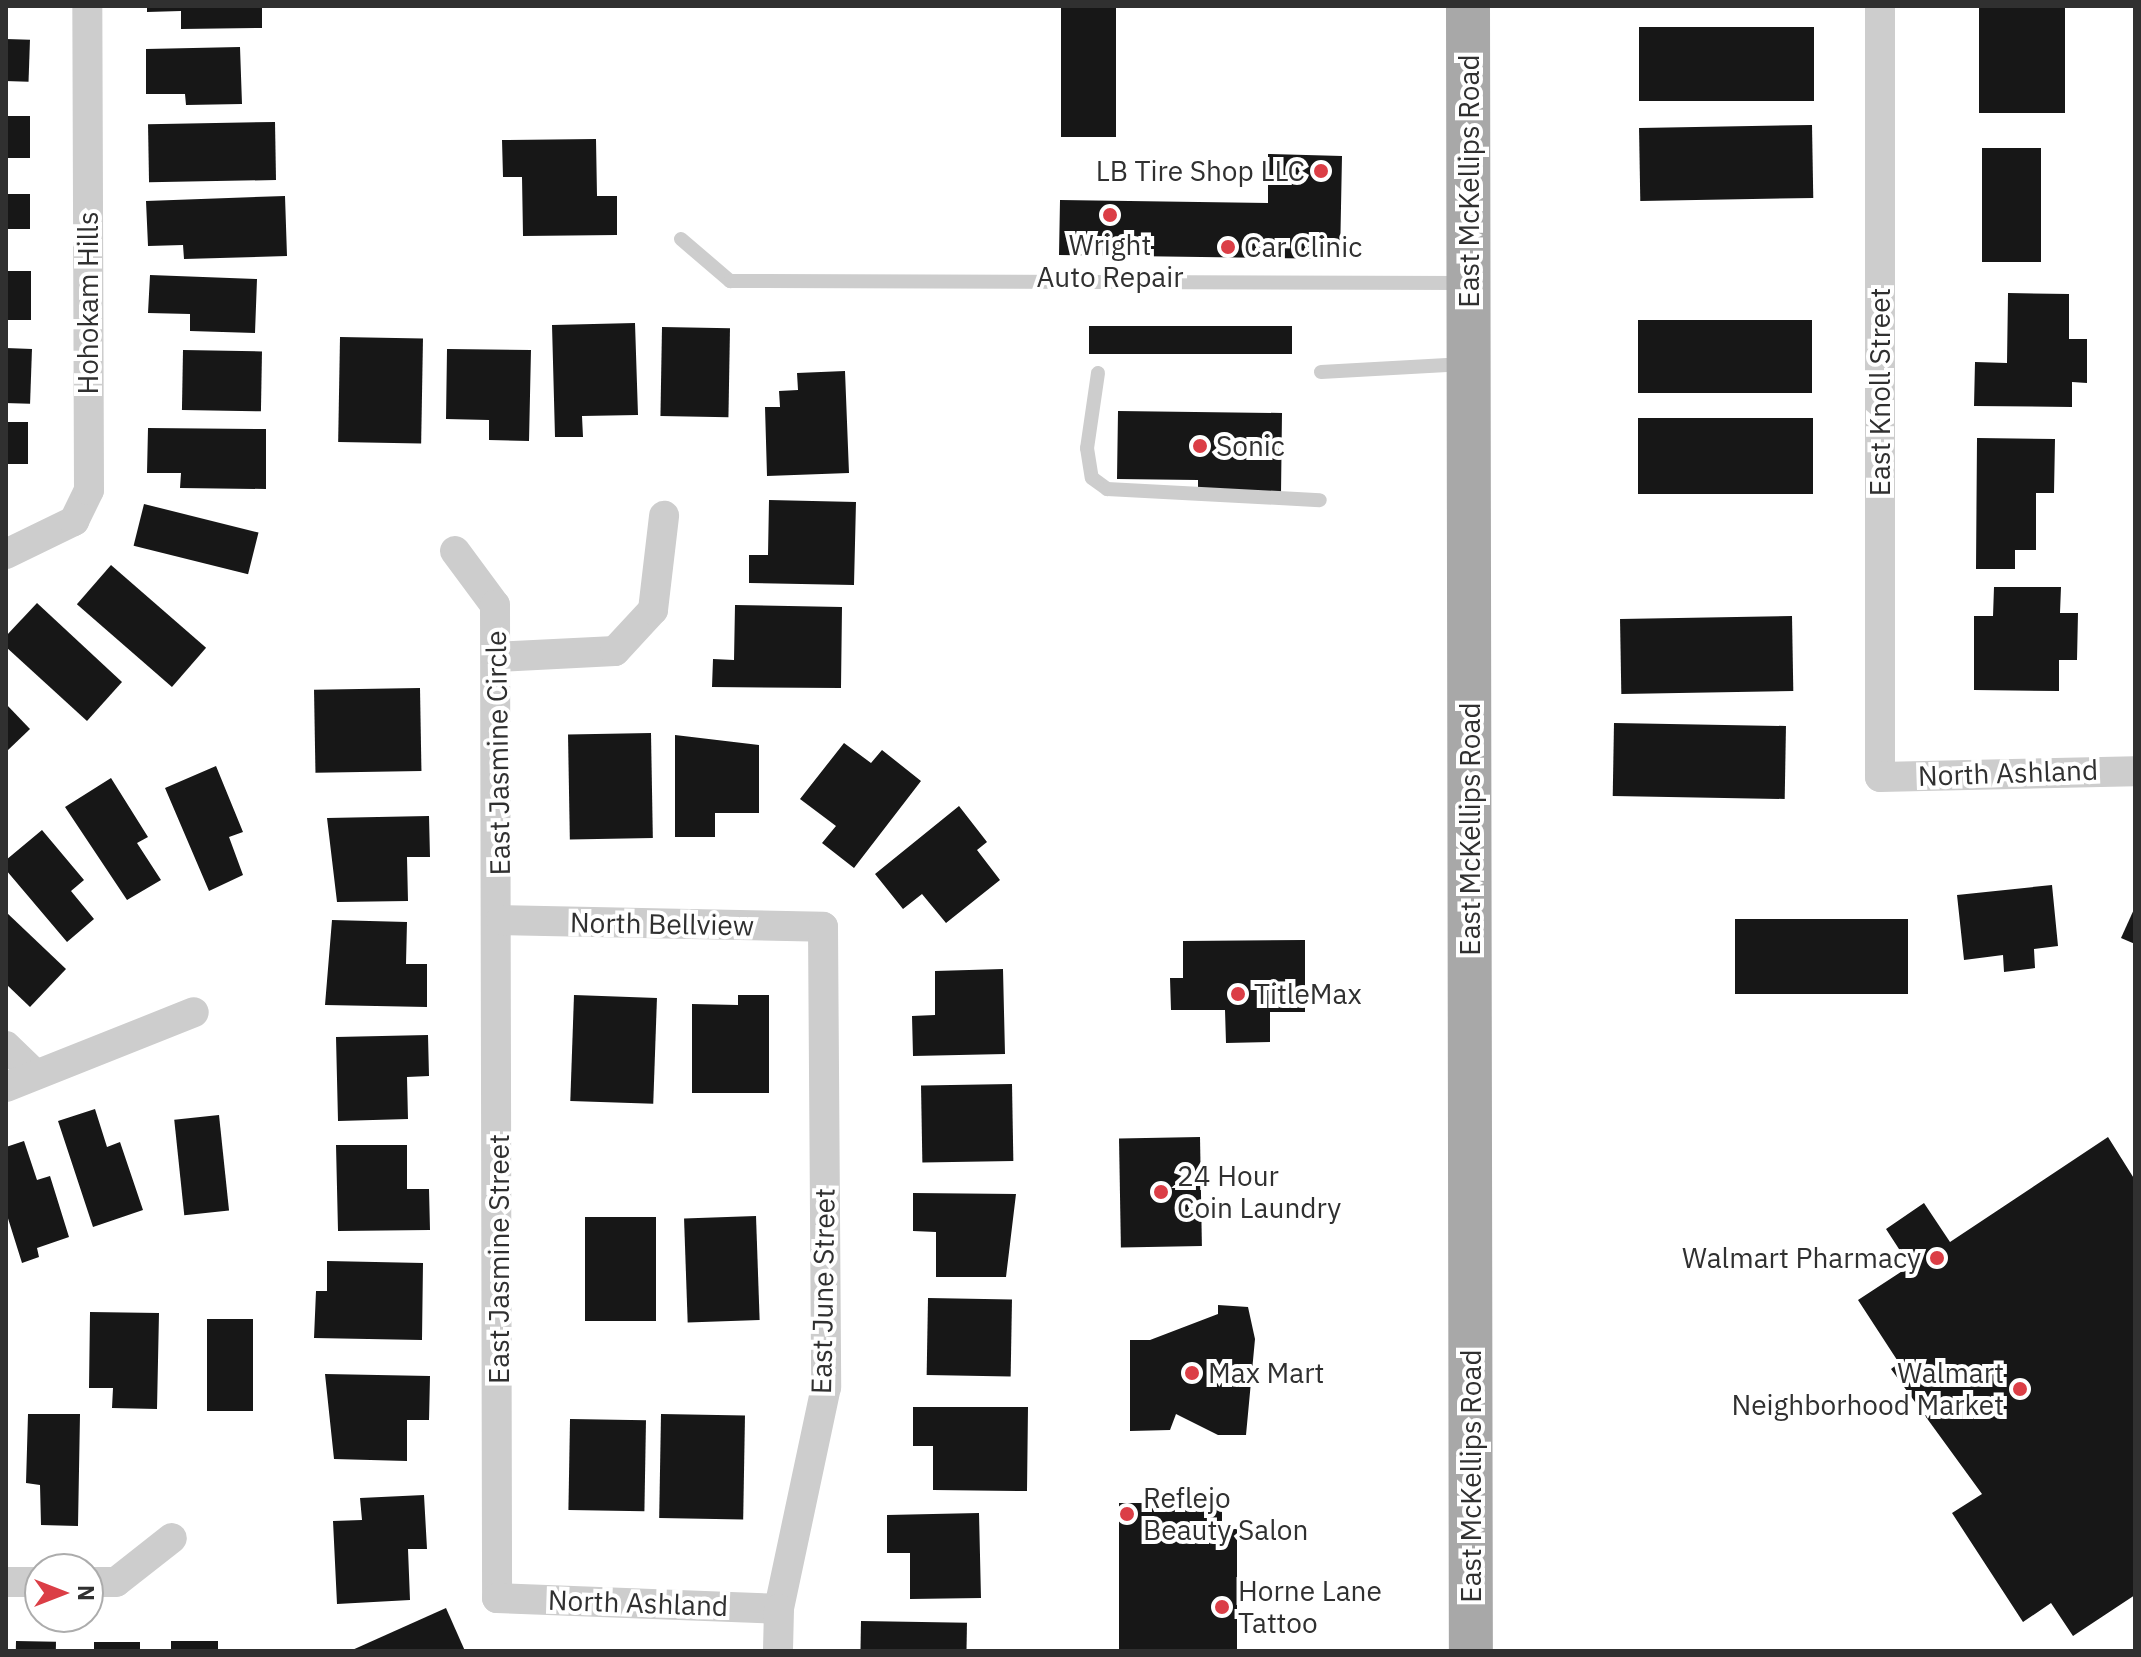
<!DOCTYPE html>
<style>
body{margin:0}
#map{position:relative;width:2141px;height:1657px;overflow:hidden;background:#fff;font-family:"IBM Plex Sans",sans-serif}
div>[style]{position:absolute}
.building>*{inset:0;background:#171717;transform-origin:0 0}
.lane>*{height:14px;margin:-7px;padding:0 7px;transform-origin:7px;border-radius:7px;background:#cdcdcd}
.street>*{height:30px;margin:-15px;padding:0 15px;transform-origin:15px;border-radius:15px;background:#cdcdcd}
.primary>*{height:44px;margin:-22px;padding:0 22px;transform-origin:22px;border-radius:22px;background:#a8a8a8}
.dots>*{width:22px;height:22px;translate:-50% -50%;box-sizing:border-box;border:4px solid #fff;border-radius:50%}
span{translate:-50% -50%;white-space:nowrap;text-align:center;line-height:1.15;-webkit-text-stroke:8px #fff;paint-order:stroke}
.poi-label{font-size:28px;color:#303030}
.right{translate:-100% -50%;text-align:right}
.left{translate:0 -50%;text-align:left}
.street-label{font-size:28px;color:#303030}
.frame{position:absolute;inset:0;border:8px solid #303030;pointer-events:none}
.north{position:absolute;left:24px;top:1553px;width:80px;height:80px;box-sizing:border-box;background:#fff;border:2px solid #acacac;border-radius:50%;rotate:90deg;font-size:22px;font-weight:700;line-height:32px;text-align:center;color:#303030}
.north::after{content:'';display:block;margin:auto;width:28px;height:36px;background:#db3e46;clip-path:polygon(50% 0,100% 100%,50% 72%,0 100%)}
</style>
<div id="map">
<div class="building">
<div style="clip-path:polygon(147px 6px,262px 6px,262px 28px,181px 29px,181px 11px,147px 12px)"></div>
<div style="left:1061px;top:6px;width:55px;height:131px"></div>
<div style="left:1979px;top:6px;width:86px;height:107px"></div>
<div style="left:1639px;top:27px;width:175px;height:74px"></div>
<div style="left:6px;top:39px;width:24px;height:42px;rotate:2deg"></div>
<div style="clip-path:polygon(240px 47px,242px 104px,186px 105px,185px 94px,146px 94px,146px 49px)"></div>
<div style="left:6px;top:116px;width:24px;height:42px"></div>
<div style="left:275px;top:122px;width:58px;height:127px;rotate:89deg"></div>
<div style="left:1812px;top:125px;width:73px;height:173px;rotate:89deg"></div>
<div style="clip-path:polygon(596px 139px,597px 196px,617px 196px,617px 235px,523px 236px,522px 177px,503px 177px,502px 140px)"></div>
<div style="left:1982px;top:148px;width:59px;height:114px"></div>
<div style="clip-path:polygon(1268px 154px,1342px 156px,1340px 259px,1059px 255px,1060px 200px,1268px 203px)"></div>
<div style="left:6px;top:194px;width:24px;height:35px"></div>
<div style="clip-path:polygon(285px 196px,287px 256px,184px 259px,183px 245px,148px 246px,146px 201px)"></div>
<div style="left:6px;top:271px;width:25px;height:49px"></div>
<div style="clip-path:polygon(150px 275px,257px 279px,255px 333px,190px 331px,190px 314px,148px 313px)"></div>
<div style="clip-path:polygon(2008px 293px,2069px 294px,2069px 339px,2087px 339px,2087px 383px,2072px 382px,2072px 407px,1974px 406px,1975px 362px,2007px 363px)"></div>
<div style="left:1638px;top:320px;width:174px;height:73px"></div>
<div style="clip-path:polygon(635px 323px,638px 415px,582px 416px,583px 437px,555px 437px,552px 325px)"></div>
<div style="left:1089px;top:326px;width:203px;height:28px"></div>
<div style="left:662px;top:327px;width:68px;height:89px;rotate:1deg"></div>
<div style="left:340px;top:337px;width:83px;height:105px;rotate:1deg"></div>
<div style="left:6px;top:348px;width:26px;height:55px;rotate:2deg"></div>
<div style="clip-path:polygon(447px 349px,531px 350px,529px 441px,489px 440px,489px 420px,446px 419px)"></div>
<div style="left:183px;top:350px;width:79px;height:60px;rotate:1deg"></div>
<div style="clip-path:polygon(845px 371px,849px 473px,767px 476px,765px 407px,780px 407px,779px 391px,798px 390px,797px 373px)"></div>
<div style="clip-path:polygon(1118px 411px,1282px 413px,1281px 494px,1198px 493px,1198px 480px,1117px 479px)"></div>
<div style="left:1638px;top:418px;width:175px;height:76px"></div>
<div style="left:6px;top:422px;width:22px;height:42px"></div>
<div style="clip-path:polygon(148px 428px,266px 429px,266px 489px,180px 488px,181px 473px,147px 473px)"></div>
<div style="clip-path:polygon(1977px 438px,2055px 439px,2054px 493px,2036px 493px,2036px 550px,2015px 550px,2015px 569px,1976px 569px)"></div>
<div style="clip-path:polygon(769px 500px,856px 502px,854px 585px,749px 583px,749px 555px,768px 555px)"></div>
<div style="left:144px;top:504px;width:118px;height:43px;rotate:14deg"></div>
<div style="left:111px;top:565px;width:126px;height:52px;rotate:41deg"></div>
<div style="clip-path:polygon(1994px 587px,2061px 587px,2060px 613px,2078px 613px,2077px 660px,2059px 660px,2059px 691px,1974px 690px,1974px 616px,1993px 616px)"></div>
<div style="clip-path:polygon(37px 603px,122px 682px,87px 721px,6px 647px,6px 636px)"></div>
<div style="clip-path:polygon(735px 605px,842px 607px,841px 688px,712px 687px,713px 659px,734px 660px)"></div>
<div style="left:1792px;top:616px;width:75px;height:172px;rotate:89deg"></div>
<div style="left:420px;top:688px;width:83px;height:106px;rotate:89deg"></div>
<div style="clip-path:polygon(6px 704px,30px 729px,6px 752px)"></div>
<div style="left:1614px;top:723px;width:172px;height:73px;rotate:1deg"></div>
<div style="left:651px;top:733px;width:105px;height:83px;rotate:89deg"></div>
<div style="clip-path:polygon(675px 735px,759px 745px,759px 813px,715px 813px,715px 837px,675px 837px)"></div>
<div style="clip-path:polygon(844px 743px,871px 763px,882px 750px,921px 781px,854px 868px,822px 843px,836px 826px,800px 799px)"></div>
<div style="clip-path:polygon(216px 766px,243px 832px,229px 837px,243px 875px,209px 891px,165px 788px)"></div>
<div style="clip-path:polygon(111px 778px,148px 837px,137px 843px,161px 880px,127px 900px,65px 807px)"></div>
<div style="clip-path:polygon(959px 806px,987px 842px,977px 850px,1000px 880px,946px 923px,922px 894px,903px 909px,875px 874px)"></div>
<div style="clip-path:polygon(429px 816px,430px 857px,407px 857px,408px 901px,337px 902px,327px 818px)"></div>
<div style="clip-path:polygon(42px 830px,84px 880px,71px 891px,94px 919px,67px 942px,6px 870px,6px 860px)"></div>
<div style="clip-path:polygon(2052px 885px,2058px 946px,2034px 949px,2035px 968px,2004px 972px,2003px 955px,1964px 960px,1957px 895px)"></div>
<div style="clip-path:polygon(2135px 907px,2135px 944px,2121px 938px)"></div>
<div style="clip-path:polygon(6px 912px,66px 969px,30px 1007px,6px 984px)"></div>
<div style="left:1735px;top:919px;width:173px;height:75px"></div>
<div style="clip-path:polygon(332px 920px,407px 922px,406px 964px,427px 964px,427px 1007px,325px 1005px)"></div>
<div style="clip-path:polygon(1305px 940px,1305px 1012px,1270px 1012px,1270px 1042px,1226px 1043px,1225px 1010px,1171px 1010px,1170px 978px,1183px 978px,1183px 941px)"></div>
<div style="clip-path:polygon(1003px 969px,1005px 1054px,913px 1056px,912px 1016px,935px 1015px,935px 971px)"></div>
<div style="left:574px;top:995px;width:83px;height:106px;rotate:2deg"></div>
<div style="clip-path:polygon(738px 995px,769px 995px,769px 1093px,692px 1093px,692px 1004px,738px 1005px)"></div>
<div style="clip-path:polygon(428px 1035px,429px 1076px,407px 1077px,408px 1119px,338px 1121px,336px 1037px)"></div>
<div style="left:1012px;top:1084px;width:77px;height:91px;rotate:89deg"></div>
<div style="clip-path:polygon(95px 1109px,107px 1147px,120px 1142px,143px 1210px,93px 1227px,58px 1121px)"></div>
<div style="left:219px;top:1115px;width:96px;height:45px;rotate:84deg"></div>
<div style="left:1200px;top:1137px;width:109px;height:81px;rotate:89deg"></div>
<div style="clip-path:polygon(2108px 1137px,2135px 1180px,2135px 1595px,2073px 1636px,2051px 1603px,2023px 1622px,1952px 1513px,1982px 1494px,1891px 1369px,1899px 1363px,1858px 1300px,1910px 1266px,1886px 1229px,1924px 1203px,1950px 1242px)"></div>
<div style="clip-path:polygon(24px 1141px,37px 1180px,50px 1176px,69px 1237px,37px 1248px,39px 1257px,22px 1263px,6px 1212px,6px 1147px)"></div>
<div style="clip-path:polygon(336px 1145px,407px 1145px,407px 1189px,429px 1189px,430px 1230px,338px 1231px)"></div>
<div style="clip-path:polygon(913px 1193px,1016px 1194px,1006px 1277px,936px 1277px,936px 1232px,913px 1231px)"></div>
<div style="left:756px;top:1216px;width:104px;height:72px;rotate:88deg"></div>
<div style="left:585px;top:1217px;width:71px;height:104px"></div>
<div style="clip-path:polygon(327px 1261px,423px 1263px,422px 1340px,314px 1338px,316px 1291px,327px 1291px)"></div>
<div style="left:928px;top:1298px;width:84px;height:77px;rotate:1deg"></div>
<div style="clip-path:polygon(1218px 1305px,1248px 1307px,1255px 1339px,1246px 1435px,1218px 1435px,1176px 1414px,1170px 1430px,1130px 1431px,1130px 1340px,1150px 1340px,1218px 1314px)"></div>
<div style="clip-path:polygon(90px 1312px,159px 1313px,157px 1409px,112px 1408px,113px 1388px,89px 1388px)"></div>
<div style="left:207px;top:1319px;width:46px;height:92px"></div>
<div style="clip-path:polygon(325px 1374px,430px 1376px,429px 1420px,407px 1420px,407px 1461px,334px 1459px)"></div>
<div style="clip-path:polygon(913px 1407px,1028px 1407px,1027px 1491px,933px 1490px,933px 1446px,913px 1446px)"></div>
<div style="clip-path:polygon(28px 1414px,80px 1414px,78px 1526px,41px 1525px,40px 1485px,26px 1483px)"></div>
<div style="left:661px;top:1414px;width:84px;height:104px;rotate:1deg"></div>
<div style="left:570px;top:1419px;width:76px;height:91px;rotate:1deg"></div>
<div style="clip-path:polygon(424px 1495px,427px 1549px,408px 1549px,410px 1600px,337px 1604px,333px 1521px,362px 1520px,360px 1498px)"></div>
<div style="clip-path:polygon(1119px 1503px,1222px 1503px,1222px 1529px,1237px 1529px,1237px 1651px,1119px 1651px)"></div>
<div style="clip-path:polygon(979px 1513px,981px 1598px,910px 1599px,910px 1553px,887px 1553px,887px 1515px)"></div>
<div style="clip-path:polygon(446px 1608px,465px 1651px,350px 1651px)"></div>
<div style="left:861px;top:1621px;width:106px;height:30px;rotate:1deg"></div>
<div style="left:16px;top:1641px;width:40px;height:10px;rotate:1deg"></div>
<div style="left:171px;top:1641px;width:47px;height:10px"></div>
<div style="left:94px;top:1642px;width:46px;height:9px"></div>
</div>
<div class="lane">
<div style="left:681px;top:239px;width:65px;rotate:40.6deg"></div>
<div style="left:730px;top:281px;width:735px;rotate:0.16deg"></div>
<div style="left:1321px;top:372px;width:144px;rotate:-3.2deg"></div>
<div style="left:1098px;top:373px;width:76px;rotate:98.3deg"></div>
<div style="left:1087px;top:448px;width:30px;rotate:81deg"></div>
<div style="left:1092px;top:478px;width:19px;rotate:36deg"></div>
<div style="left:1107px;top:489px;width:213px;rotate:3deg"></div>
</div>
<div class="street">
<div style="left:1880px;top:6px;width:771px;rotate:90deg"></div>
<div style="left:1880px;top:777px;width:255px;rotate:-1.3deg"></div>
<div style="left:455px;top:551px;width:67px;rotate:53.5deg"></div>
<div style="left:495px;top:605px;width:993px;rotate:89.88deg"></div>
<div style="left:497px;top:1598px;width:282px;rotate:2.2deg"></div>
<div style="left:6px;top:554px;width:76px;rotate:-25.9deg"></div>
<div style="left:74px;top:521px;width:34px;rotate:-64deg"></div>
<div style="left:89px;top:490px;width:484px;rotate:-90.2deg"></div>
<div style="left:496px;top:657px;width:119px;rotate:-2.9deg"></div>
<div style="left:615px;top:651px;width:56px;rotate:-47.2deg"></div>
<div style="left:653px;top:610px;width:95px;rotate:-83.3deg"></div>
<div style="left:501px;top:920px;width:322px;rotate:1.2deg"></div>
<div style="left:823px;top:927px;width:460px;rotate:89.6deg"></div>
<div style="left:826px;top:1387px;width:227px;rotate:102deg"></div>
<div style="left:779px;top:1609px;width:42px;rotate:91.4deg"></div>
<div style="left:6px;top:1046px;width:40px;rotate:44deg"></div>
<div style="left:6px;top:1087px;width:202px;rotate:-21.7deg"></div>
<div style="left:6px;top:1582px;width:34px"></div>
<div style="left:88px;top:1582px;width:28px"></div>
<div style="left:116px;top:1582px;width:71px;rotate:-38.2deg"></div>
</div>
<div class="primary">
<div style="left:1468px;top:6px;width:1645px;rotate:89.9deg"></div>
</div>
<div class="dots">
<div style="left:1321px;top:171px;background:#db3e46"></div>
<div style="left:1110px;top:215px;background:#db3e46"></div>
<div style="left:1228px;top:247px;background:#db3e46"></div>
<div style="left:1200px;top:446px;background:#db3e46"></div>
<div style="left:1238px;top:994px;background:#db3e46"></div>
<div style="left:1161px;top:1192px;background:#db3e46"></div>
<div style="left:1937px;top:1258px;background:#db3e46"></div>
<div style="left:1192px;top:1373px;background:#db3e46"></div>
<div style="left:2020px;top:1389px;background:#db3e46"></div>
<div style="left:1127px;top:1514px;background:#db3e46"></div>
<div style="left:1222px;top:1607px;background:#db3e46"></div>
</div>
<div class="poi-label">
<span class="right" style="left:1305px;top:171px">LB Tire Shop LLC</span>
<span style="left:1110px;top:261px">Wright<br>Auto Repair</span>
<span class="left" style="left:1244px;top:247px">Car Clinic</span>
<span class="left" style="left:1216px;top:446px">Sonic</span>
<span class="left" style="left:1254px;top:994px">TitleMax</span>
<span class="left" style="left:1177px;top:1192px">24 Hour<br>Coin Laundry</span>
<span class="right" style="left:1921px;top:1258px">Walmart Pharmacy</span>
<span class="left" style="left:1208px;top:1373px">Max Mart</span>
<span class="right" style="left:2004px;top:1389px">Walmart<br>Neighborhood Market</span>
<span class="left" style="left:1143px;top:1514px">Reflejo<br>Beauty Salon</span>
<span class="left" style="left:1238px;top:1607px">Horne Lane<br>Tattoo</span>
</div>
<div class="street-label">
<span style="left:1469px;top:181px;rotate:-90deg">East McKellips Road</span>
<span style="left:88px;top:303px;rotate:-90deg">Hohokam Hills</span>
<span style="left:1880px;top:392px;rotate:-90deg">East Knoll Street</span>
<span style="left:498px;top:753px;rotate:-91deg">East Jasmine Circle</span>
<span style="left:2008px;top:773px;rotate:-2deg">North Ashland</span>
<span style="left:1470px;top:829px;rotate:-90deg">East McKellips Road</span>
<span style="left:662px;top:924px;rotate:1deg">North Bellview</span>
<span style="left:499px;top:1259px;rotate:-90deg">East Jasmine Street</span>
<span style="left:823px;top:1291px;rotate:-89deg">East June Street</span>
<span style="left:1471px;top:1476px;rotate:-90deg">East McKellips Road</span>
<span style="left:638px;top:1603px;rotate:2deg">North Ashland</span>
</div>
<div class="frame"></div>
<div class="north">N</div>
</div>
